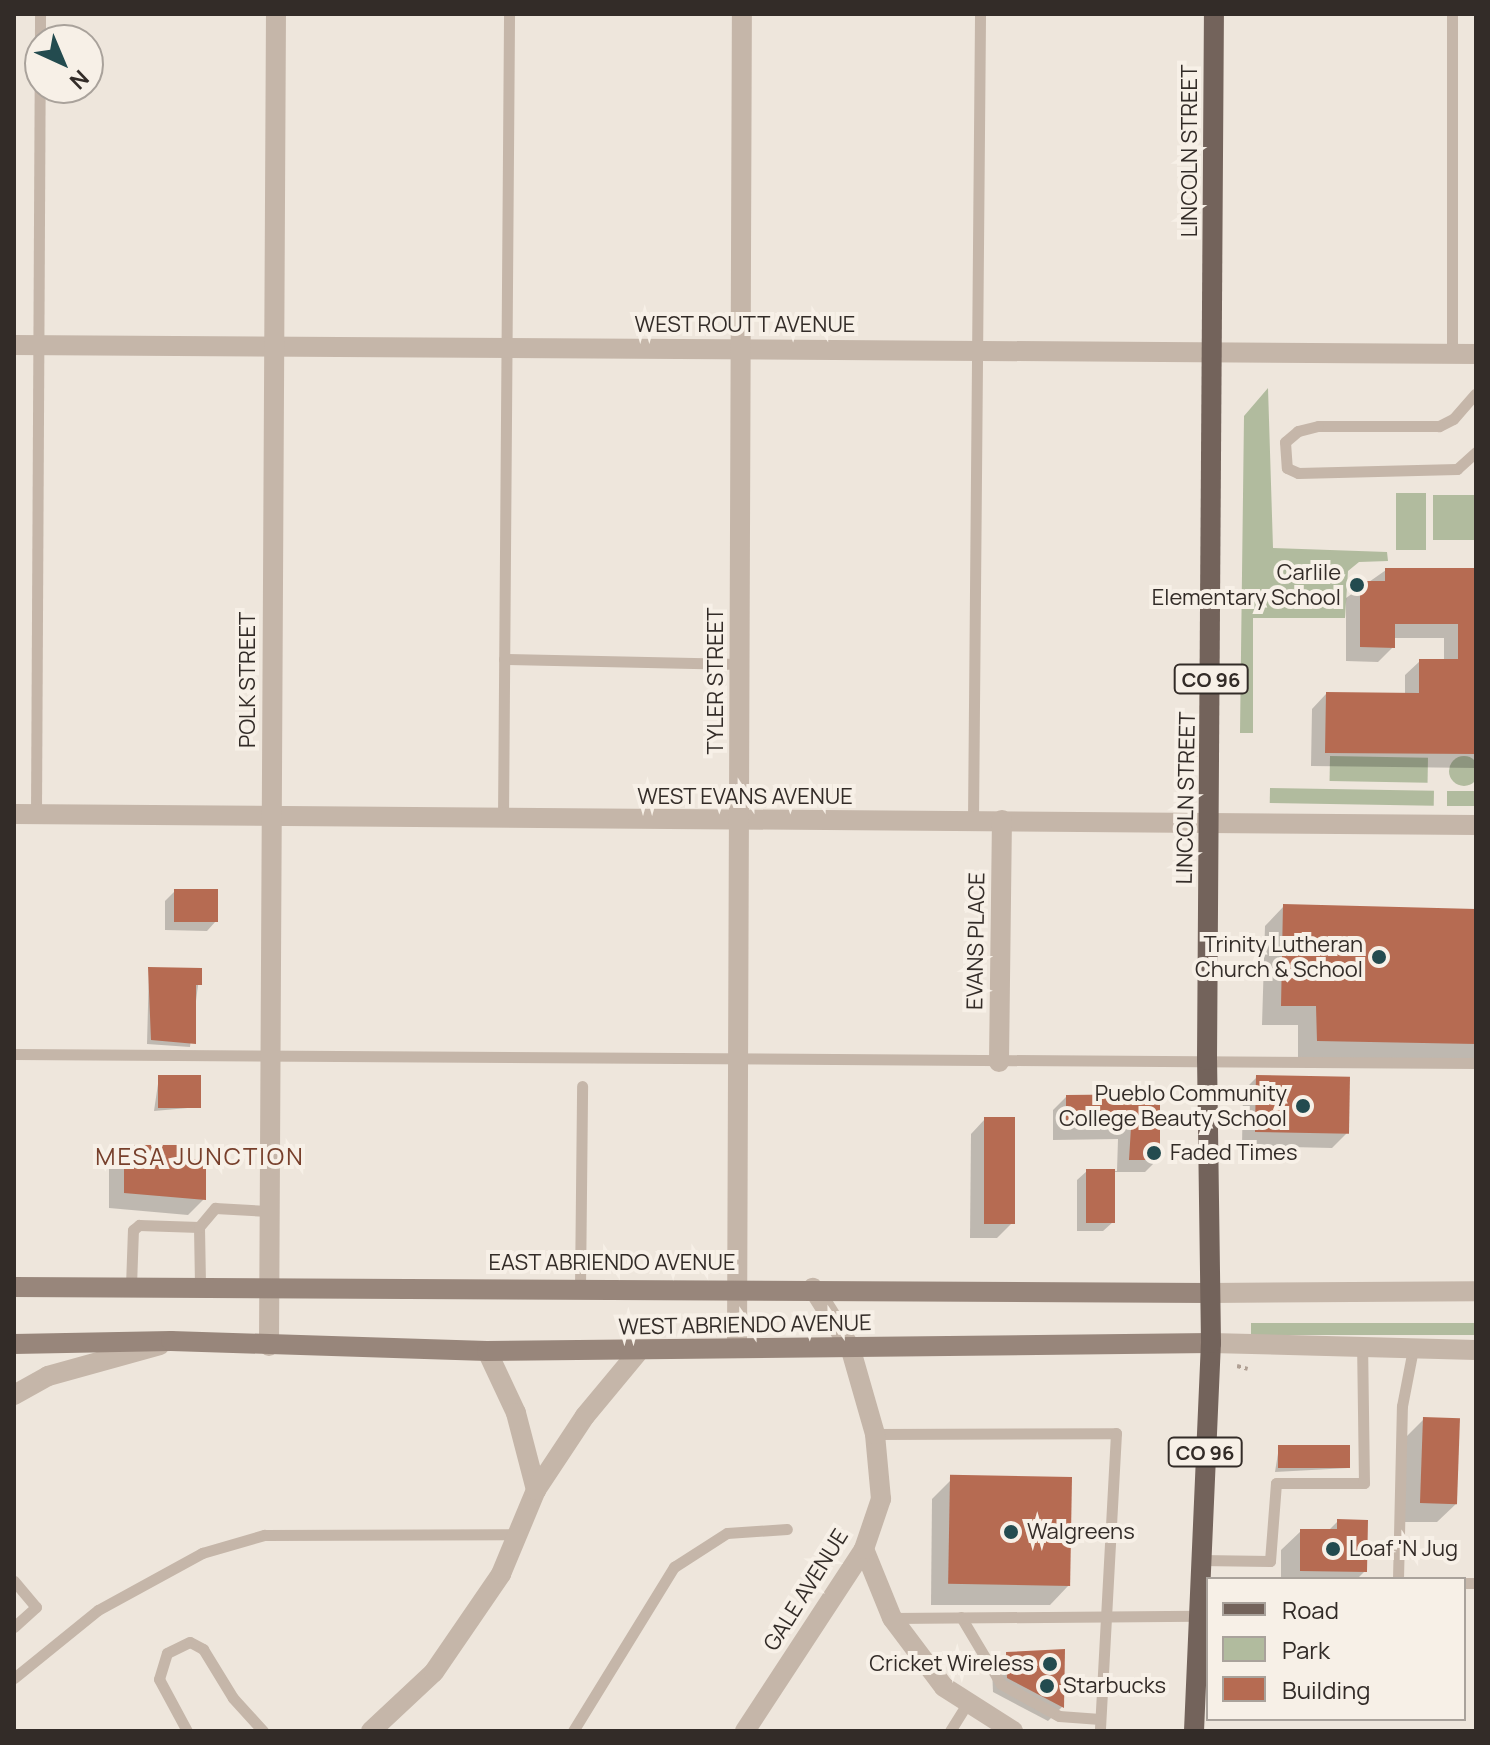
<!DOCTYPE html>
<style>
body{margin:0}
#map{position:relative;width:1490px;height:1745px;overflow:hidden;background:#eee6dc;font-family:Manrope,sans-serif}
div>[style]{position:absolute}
.green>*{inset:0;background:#b1bb9e;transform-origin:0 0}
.round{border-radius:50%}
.shadow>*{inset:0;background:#0003}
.building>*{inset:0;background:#b66b52;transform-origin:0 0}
.path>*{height:4px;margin-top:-2px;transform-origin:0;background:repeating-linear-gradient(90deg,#b0a094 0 4px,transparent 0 8px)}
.service>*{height:11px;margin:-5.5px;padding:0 5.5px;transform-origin:5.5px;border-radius:5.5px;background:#c5b6a9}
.minor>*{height:20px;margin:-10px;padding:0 10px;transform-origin:10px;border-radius:10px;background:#c5b6a9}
.tertiary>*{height:20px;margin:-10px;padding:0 10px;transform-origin:10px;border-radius:10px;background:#c5b6a9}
.secondary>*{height:20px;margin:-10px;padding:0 10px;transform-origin:10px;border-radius:10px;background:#98867b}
.primary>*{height:20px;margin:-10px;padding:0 10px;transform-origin:10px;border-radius:10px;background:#73635b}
.dots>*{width:22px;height:22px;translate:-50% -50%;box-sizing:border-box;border:4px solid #f7f0e7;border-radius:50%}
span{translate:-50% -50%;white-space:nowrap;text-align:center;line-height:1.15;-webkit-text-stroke:8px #f7f0e7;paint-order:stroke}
.shield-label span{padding:2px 6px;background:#f7f0e7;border:2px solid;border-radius:6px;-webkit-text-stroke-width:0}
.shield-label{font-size:20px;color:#332c28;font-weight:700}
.street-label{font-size:22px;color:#332c28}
.poi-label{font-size:22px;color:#332c28}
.right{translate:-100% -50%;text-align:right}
.left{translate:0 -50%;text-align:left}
.neighbourhood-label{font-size:24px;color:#773f2b;letter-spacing:2px}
.frame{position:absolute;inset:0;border:16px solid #332c28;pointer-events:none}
.legend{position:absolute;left:1206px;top:1577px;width:260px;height:144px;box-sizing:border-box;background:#f7f0e7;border:2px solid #a9a29b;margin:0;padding:10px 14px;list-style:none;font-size:24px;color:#332c28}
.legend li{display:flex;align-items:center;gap:16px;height:40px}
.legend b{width:40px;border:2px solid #a9a29b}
.north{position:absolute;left:24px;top:24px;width:80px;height:80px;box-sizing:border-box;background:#f7f0e7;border:2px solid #a9a29b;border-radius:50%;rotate:136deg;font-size:22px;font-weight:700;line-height:32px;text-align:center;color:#332c28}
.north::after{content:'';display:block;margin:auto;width:28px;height:36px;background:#234b4f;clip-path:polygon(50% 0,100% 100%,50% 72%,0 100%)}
</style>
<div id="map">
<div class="green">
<div style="clip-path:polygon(1268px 388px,1273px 548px,1387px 552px,1388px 561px,1359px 562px,1348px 571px,1345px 618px,1253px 618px,1253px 733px,1240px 733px,1244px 416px)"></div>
<div style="left:1396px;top:493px;width:30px;height:57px"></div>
<div style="left:1476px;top:495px;width:45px;height:43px;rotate:90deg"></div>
<div style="left:1330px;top:756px;width:98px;height:25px;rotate:1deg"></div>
<div class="round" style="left:1449px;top:756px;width:30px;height:30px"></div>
<div style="left:1270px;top:788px;width:164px;height:15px;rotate:1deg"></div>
<div style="left:1447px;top:791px;width:29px;height:15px"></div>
<div style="left:1251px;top:1323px;width:225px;height:12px"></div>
</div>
<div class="shadow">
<div style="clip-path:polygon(1386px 570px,1476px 570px,1476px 768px,1311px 766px,1312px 709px,1326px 694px,1405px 695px,1405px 675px,1420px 661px,1444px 661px,1444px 638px,1393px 638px,1393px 647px,1378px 662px,1346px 661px,1346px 598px)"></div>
<div style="clip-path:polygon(175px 891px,216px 921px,207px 931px,165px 930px,165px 901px)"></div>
<div style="clip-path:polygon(1284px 906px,1476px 911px,1476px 1064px,1298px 1060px,1298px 1025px,1262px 1025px,1265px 926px)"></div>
<div style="clip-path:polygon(149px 969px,200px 970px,190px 1047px,147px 1044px)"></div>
<div style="clip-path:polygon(159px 1077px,199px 1107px,154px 1111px)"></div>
<div style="clip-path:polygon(1257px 1077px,1347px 1133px,1332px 1148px,1242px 1146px,1243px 1091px)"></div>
<div style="clip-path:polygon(1158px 1096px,1158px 1159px,1145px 1172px,1113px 1172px,1113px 1222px,1103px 1231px,1077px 1231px,1077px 1180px,1087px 1171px,1117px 1171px,1118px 1139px,1053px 1140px,1053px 1110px,1066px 1097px)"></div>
<div style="clip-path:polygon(985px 1119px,1012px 1223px,997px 1238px,970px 1238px,971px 1134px)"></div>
<div style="clip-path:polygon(125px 1147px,176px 1161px,204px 1199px,188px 1215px,109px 1208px,109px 1162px)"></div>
<div style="clip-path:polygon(1424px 1419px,1457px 1503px,1437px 1522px,1403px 1522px,1404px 1439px)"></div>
<div style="clip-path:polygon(1279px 1447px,1348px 1468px,1275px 1472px)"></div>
<div style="clip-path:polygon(951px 1480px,1069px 1585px,1050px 1605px,931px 1605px,932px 1499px)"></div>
<div style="clip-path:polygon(1338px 1521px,1365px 1571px,1357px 1579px,1281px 1579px,1281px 1550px,1301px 1531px,1328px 1531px)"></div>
<div style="clip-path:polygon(1063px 1651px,1062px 1707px,1048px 1721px,993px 1692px,992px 1668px,1007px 1654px)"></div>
</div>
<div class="building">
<div style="clip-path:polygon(1385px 568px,1476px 568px,1476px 754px,1325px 753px,1326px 692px,1419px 693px,1419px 659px,1458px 659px,1458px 624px,1395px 624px,1395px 648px,1360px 647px,1360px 581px,1385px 581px)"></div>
<div style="left:174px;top:889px;width:44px;height:33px"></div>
<div style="clip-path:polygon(1283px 904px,1476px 909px,1476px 1044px,1317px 1041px,1316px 1006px,1281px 1006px)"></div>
<div style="clip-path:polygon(148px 967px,202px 968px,202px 985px,196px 985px,196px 1044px,151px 1040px)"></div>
<div style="left:158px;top:1075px;width:43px;height:33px"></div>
<div style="left:1256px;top:1075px;width:94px;height:57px;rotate:1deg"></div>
<div style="clip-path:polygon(1160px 1094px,1160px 1160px,1129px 1160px,1131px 1127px,1066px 1127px,1066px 1095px)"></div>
<div style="left:984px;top:1117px;width:31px;height:107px"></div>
<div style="clip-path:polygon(124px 1145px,179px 1145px,178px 1159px,206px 1159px,206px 1200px,124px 1193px)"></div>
<div style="left:1086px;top:1169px;width:29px;height:54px"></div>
<div style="left:1423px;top:1417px;width:37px;height:86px;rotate:2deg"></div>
<div style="left:1278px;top:1445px;width:72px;height:23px"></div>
<div style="left:1072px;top:1477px;width:109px;height:122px;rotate:91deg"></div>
<div style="clip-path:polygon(1337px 1519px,1368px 1520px,1367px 1572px,1300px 1571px,1300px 1529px,1337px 1529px)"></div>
<div style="clip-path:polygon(1065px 1649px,1064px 1708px,1007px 1678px,1006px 1652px)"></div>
</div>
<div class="path">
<div style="left:1237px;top:1366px;width:11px;rotate:15deg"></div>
</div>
<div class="service">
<div style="left:1452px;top:353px;width:339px;rotate:-90deg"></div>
<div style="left:1475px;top:394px;width:33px;rotate:131deg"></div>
<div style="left:1453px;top:419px;width:16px;rotate:153deg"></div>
<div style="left:1439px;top:426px;width:121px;rotate:180deg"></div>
<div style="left:1318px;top:426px;width:21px;rotate:166deg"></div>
<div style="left:1298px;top:431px;width:17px;rotate:140deg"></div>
<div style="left:1285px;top:442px;width:26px;rotate:86deg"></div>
<div style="left:1287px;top:468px;width:12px;rotate:24deg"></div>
<div style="left:1298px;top:473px;width:159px;rotate:-1.4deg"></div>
<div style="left:1457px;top:469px;width:25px;rotate:-42deg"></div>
<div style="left:504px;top:659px;width:236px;rotate:1.2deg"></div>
<div style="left:36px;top:814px;width:800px;rotate:-89.71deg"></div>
<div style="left:503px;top:819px;width:805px;rotate:-89.57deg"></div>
<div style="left:973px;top:820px;width:806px;rotate:-89.5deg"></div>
<div style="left:14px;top:1054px;width:1462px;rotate:0.35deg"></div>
<div style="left:199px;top:1227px;width:59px;rotate:89deg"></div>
<div style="left:131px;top:1286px;width:56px;rotate:-88deg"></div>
<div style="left:133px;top:1230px;width:8px;rotate:-40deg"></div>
<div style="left:139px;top:1225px;width:60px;rotate:1.9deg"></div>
<div style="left:199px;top:1227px;width:25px;rotate:-50deg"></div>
<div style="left:215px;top:1208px;width:53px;rotate:3.2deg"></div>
<div style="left:580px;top:1288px;width:202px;rotate:-89.4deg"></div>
<div style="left:875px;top:1434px;width:241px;rotate:-0.2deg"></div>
<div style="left:1116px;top:1433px;width:298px;rotate:93.1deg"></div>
<div style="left:1200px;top:1560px;width:70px;rotate:0.8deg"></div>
<div style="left:1270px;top:1561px;width:78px;rotate:-85.6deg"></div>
<div style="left:1276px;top:1483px;width:88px"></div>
<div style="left:1364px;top:1483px;width:135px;rotate:-90.8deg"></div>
<div style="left:1398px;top:1579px;width:173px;rotate:-88.7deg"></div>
<div style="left:1402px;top:1406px;width:58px;rotate:-79.1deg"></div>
<div style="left:14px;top:1581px;width:34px;rotate:50deg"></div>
<div style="left:36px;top:1607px;width:30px;rotate:138deg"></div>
<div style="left:1464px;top:1583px;width:12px"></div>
<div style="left:961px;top:1617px;width:78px;rotate:59.2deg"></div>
<div style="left:1001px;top:1684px;width:66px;rotate:28.9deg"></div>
<div style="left:1059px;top:1716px;width:41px;rotate:4.2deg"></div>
<div style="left:892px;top:1618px;width:306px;rotate:-0.4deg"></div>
<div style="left:14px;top:1678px;width:108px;rotate:-39deg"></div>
<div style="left:98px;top:1610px;width:119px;rotate:-28.7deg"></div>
<div style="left:202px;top:1553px;width:65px;rotate:-16.2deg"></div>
<div style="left:264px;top:1535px;width:254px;rotate:-0.2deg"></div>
<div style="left:187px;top:1731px;width:59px;rotate:-118.3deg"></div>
<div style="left:159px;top:1679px;width:27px;rotate:-73deg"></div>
<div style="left:167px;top:1653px;width:25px;rotate:-26deg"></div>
<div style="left:190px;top:1642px;width:15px;rotate:28deg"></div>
<div style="left:203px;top:1649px;width:57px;rotate:58.5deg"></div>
<div style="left:233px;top:1698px;width:45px;rotate:47.7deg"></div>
<div style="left:573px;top:1731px;width:193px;rotate:-58.4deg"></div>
<div style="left:674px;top:1567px;width:63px;rotate:-32.7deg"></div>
<div style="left:727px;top:1533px;width:60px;rotate:-3.8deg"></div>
<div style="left:950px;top:1731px;width:34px;rotate:-58deg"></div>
</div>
<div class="minor">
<div style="left:14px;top:345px;width:1462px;rotate:0.35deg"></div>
<div style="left:14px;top:814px;width:1462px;rotate:0.43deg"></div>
<div style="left:999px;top:1062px;width:242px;rotate:-89.3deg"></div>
<div style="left:269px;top:1346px;width:1332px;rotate:-89.7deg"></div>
<div style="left:737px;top:1347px;width:1333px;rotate:-89.79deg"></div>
<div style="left:487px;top:1351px;width:68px;rotate:64.9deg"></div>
<div style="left:516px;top:1413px;width:80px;rotate:75.4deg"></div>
<div style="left:14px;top:1395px;width:39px;rotate:-29deg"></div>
<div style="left:48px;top:1376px;width:116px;rotate:-15.5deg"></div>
<div style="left:864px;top:1549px;width:74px;rotate:67.9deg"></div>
<div style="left:892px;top:1618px;width:86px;rotate:53deg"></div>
<div style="left:944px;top:1687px;width:82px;rotate:32.5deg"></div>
<div style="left:371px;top:1731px;width:86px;rotate:-43.1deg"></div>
<div style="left:434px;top:1672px;width:119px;rotate:-55.6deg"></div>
<div style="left:501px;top:1574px;width:91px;rotate:-67.4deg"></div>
<div style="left:536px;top:1490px;width:89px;rotate:-56.5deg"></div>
<div style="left:585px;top:1416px;width:85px;rotate:-50.3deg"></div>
<div style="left:745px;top:1731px;width:217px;rotate:-56.8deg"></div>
<div style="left:864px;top:1549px;width:53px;rotate:-71.2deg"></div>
<div style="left:881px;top:1499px;width:65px;rotate:-95.3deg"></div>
<div style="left:875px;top:1434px;width:91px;rotate:-106deg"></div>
<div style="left:850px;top:1347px;width:70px;rotate:-122.1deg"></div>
</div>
<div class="tertiary">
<div style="left:1209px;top:1293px;width:267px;rotate:-0.4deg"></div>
<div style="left:1211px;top:1343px;width:265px;rotate:1.5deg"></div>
</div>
<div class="secondary">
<div style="left:14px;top:1287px;width:1195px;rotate:0.29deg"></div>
<div style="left:14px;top:1344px;width:157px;rotate:-1.1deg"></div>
<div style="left:171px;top:1341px;width:316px;rotate:1.8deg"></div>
<div style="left:487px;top:1351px;width:724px;rotate:-0.63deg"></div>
</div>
<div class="primary">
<div style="left:1194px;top:1731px;width:388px;rotate:-87.5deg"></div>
<div style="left:1211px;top:1343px;width:283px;rotate:-90.8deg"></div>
<div style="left:1207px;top:1060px;width:1046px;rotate:-89.62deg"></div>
</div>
<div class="dots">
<div style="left:1357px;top:585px;background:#234b4f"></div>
<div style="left:1379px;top:957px;background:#234b4f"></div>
<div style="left:1303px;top:1106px;background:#234b4f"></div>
<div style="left:1154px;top:1153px;background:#234b4f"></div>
<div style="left:1011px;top:1532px;background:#234b4f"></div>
<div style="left:1333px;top:1549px;background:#234b4f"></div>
<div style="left:1050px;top:1664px;background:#234b4f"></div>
<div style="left:1047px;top:1686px;background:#234b4f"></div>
</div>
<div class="shield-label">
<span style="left:1211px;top:679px">CO 96</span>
<span style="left:1205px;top:1452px">CO 96</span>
</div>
<div class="street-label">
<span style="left:1190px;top:151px;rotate:-90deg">LINCOLN STREET</span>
<span style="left:745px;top:325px">WEST ROUTT AVENUE</span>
<span style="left:248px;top:680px;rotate:-90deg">POLK STREET</span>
<span style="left:716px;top:681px;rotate:-90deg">TYLER STREET</span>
<span style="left:745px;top:797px">WEST EVANS AVENUE</span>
<span style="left:1186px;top:798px;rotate:-89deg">LINCOLN STREET</span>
<span style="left:976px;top:941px;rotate:-89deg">EVANS PLACE</span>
<span style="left:612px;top:1263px">EAST ABRIENDO AVENUE</span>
<span style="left:745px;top:1325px;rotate:-1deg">WEST ABRIENDO AVENUE</span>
<span style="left:806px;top:1590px;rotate:-58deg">GALE AVENUE</span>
</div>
<div class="poi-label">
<span class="right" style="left:1341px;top:585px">Carlile<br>Elementary School</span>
<span class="right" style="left:1363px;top:957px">Trinity Lutheran<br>Church &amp; School</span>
<span class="right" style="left:1287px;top:1106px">Pueblo Community<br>College Beauty School</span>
<span class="left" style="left:1170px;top:1153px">Faded Times</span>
<span class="left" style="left:1027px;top:1532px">Walgreens</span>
<span class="left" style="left:1349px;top:1549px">Loaf 'N Jug</span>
<span class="right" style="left:1034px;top:1664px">Cricket Wireless</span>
<span class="left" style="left:1063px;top:1686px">Starbucks</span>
</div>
<div class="neighbourhood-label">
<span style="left:200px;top:1156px">MESA JUNCTION</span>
</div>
<div class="frame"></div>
<ul class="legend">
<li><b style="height:10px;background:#73635b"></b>Road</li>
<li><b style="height:22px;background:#b1bb9e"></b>Park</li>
<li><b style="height:22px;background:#b66b52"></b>Building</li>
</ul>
<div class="north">N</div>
</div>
